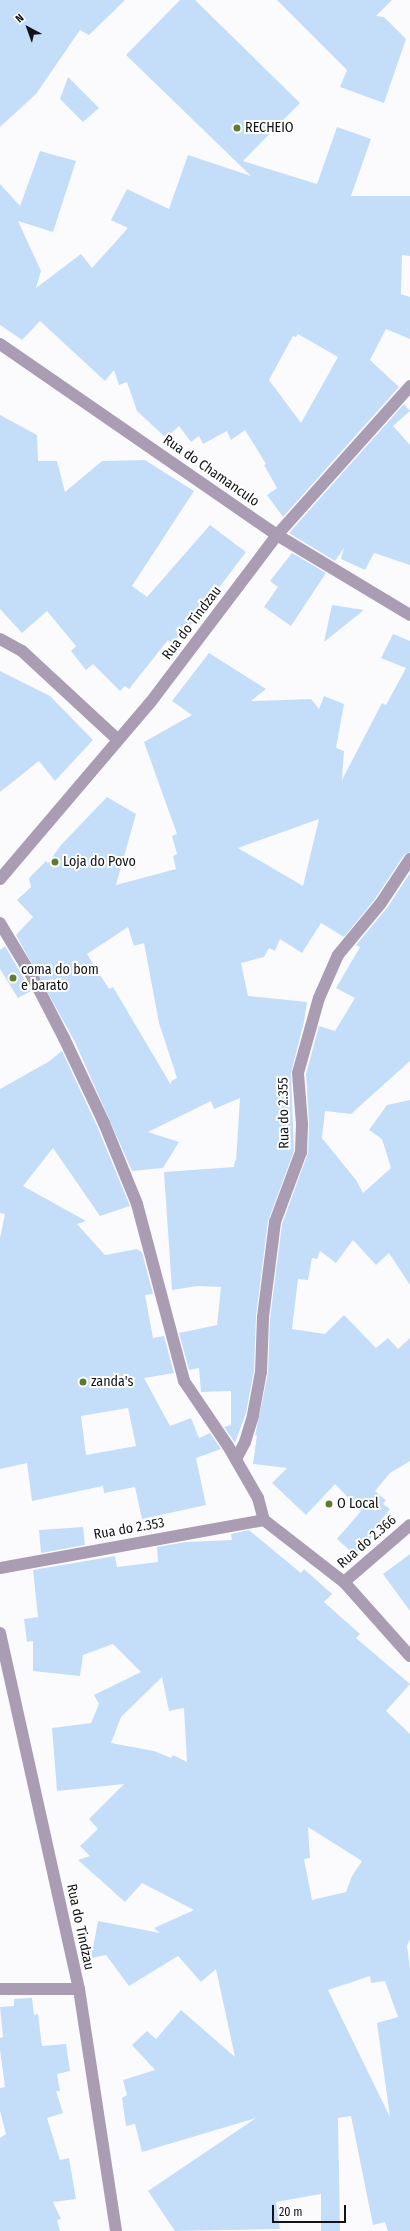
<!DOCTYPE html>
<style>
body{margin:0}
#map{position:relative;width:410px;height:2231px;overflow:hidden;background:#fbfbfe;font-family:"Fira Sans Condensed",sans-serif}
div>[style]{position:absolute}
.building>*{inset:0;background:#c4defa}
.street>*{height:12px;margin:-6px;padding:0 6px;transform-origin:6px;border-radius:6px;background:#a99cb3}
.dots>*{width:11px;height:11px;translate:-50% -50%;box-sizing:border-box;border:2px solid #fff;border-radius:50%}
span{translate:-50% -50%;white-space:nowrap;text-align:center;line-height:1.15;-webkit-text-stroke:4px #fff;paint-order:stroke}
.poi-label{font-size:14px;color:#131418}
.left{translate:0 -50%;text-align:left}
.street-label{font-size:14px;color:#131418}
.north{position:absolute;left:8px;top:8px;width:40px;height:40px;-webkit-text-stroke:3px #fff;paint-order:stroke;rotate:319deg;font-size:11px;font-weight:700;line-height:16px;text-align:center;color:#131418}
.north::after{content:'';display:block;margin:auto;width:14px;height:18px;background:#131418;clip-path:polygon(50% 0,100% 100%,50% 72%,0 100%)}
.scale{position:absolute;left:272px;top:2205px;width:74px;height:18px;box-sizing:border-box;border:2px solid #131418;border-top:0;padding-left:5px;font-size:12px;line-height:14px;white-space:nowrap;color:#131418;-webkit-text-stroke:3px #fff;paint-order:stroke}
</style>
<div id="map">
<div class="building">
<div style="clip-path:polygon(0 0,125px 0,89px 35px,80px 30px,36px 94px,0 127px)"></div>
<div style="clip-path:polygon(evenodd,180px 0,195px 0,300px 103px,243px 161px,317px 184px,337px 127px,371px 139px,351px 196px,410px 196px,410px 256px,402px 255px,401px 294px,410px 297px,410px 339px,386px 329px,370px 360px,399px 387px,283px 517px,267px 495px,277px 488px,264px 465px,266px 464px,245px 430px,231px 440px,227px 431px,203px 444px,199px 436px,191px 442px,179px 426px,166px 438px,137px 411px,127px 382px,119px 385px,114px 370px,105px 381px,40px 321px,22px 340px,0 325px,0 184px,20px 206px,40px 151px,76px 161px,53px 232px,18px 221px,41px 271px,36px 288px,81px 254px,92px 268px,128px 228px,111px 220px,127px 189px,169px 209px,188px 155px,251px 176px,126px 55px,180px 0,298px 334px,338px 357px,301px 423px,269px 380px,293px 336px,296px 337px,298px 334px)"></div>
<div style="clip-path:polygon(277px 0,392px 0,376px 16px,384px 17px,406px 39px,384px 103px,340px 87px,347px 70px)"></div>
<div style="clip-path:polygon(68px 77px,99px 108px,83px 122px,60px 99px)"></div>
<div style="clip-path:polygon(404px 404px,410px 411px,393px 426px,410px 445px,410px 565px,374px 553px,365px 570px,341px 559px,344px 548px,335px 561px,289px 533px)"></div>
<div style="clip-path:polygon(0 415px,37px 435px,38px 461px,57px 461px,65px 492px,102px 461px,145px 460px,194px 491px,132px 586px,147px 597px,210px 525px,246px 552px,193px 622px,171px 644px,168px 640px,129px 689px,125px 686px,120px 691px,93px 664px,86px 670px,71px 651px,76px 646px,47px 611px,22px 633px,0 609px)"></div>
<div style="clip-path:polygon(292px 553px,326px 573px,291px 626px,264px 607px,278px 587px,270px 581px)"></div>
<div style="clip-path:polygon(332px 605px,364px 610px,324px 642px)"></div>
<div style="clip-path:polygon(evenodd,393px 634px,410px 641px,410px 852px,404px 855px,375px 899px,344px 937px,321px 923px,302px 953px,280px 939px,275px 951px,269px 948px,264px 957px,241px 963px,248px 996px,307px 1002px,304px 1022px,291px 1073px,294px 1151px,268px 1221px,256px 1316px,254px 1371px,246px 1413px,235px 1443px,224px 1427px,231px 1425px,231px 1391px,201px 1392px,199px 1368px,189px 1370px,179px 1333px,217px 1325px,221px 1287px,198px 1286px,172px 1290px,164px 1172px,234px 1167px,235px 1160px,236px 1161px,240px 1098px,214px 1109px,211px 1101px,148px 1132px,179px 1142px,163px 1168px,132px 1171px,75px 1042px,16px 935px,33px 917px,17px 900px,31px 887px,29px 878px,46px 861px,48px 863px,61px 845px,107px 797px,136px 814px,116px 885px,176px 869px,173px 856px,177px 854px,172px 836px,177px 834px,144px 742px,192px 715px,172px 701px,209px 653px,266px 689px,251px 701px,311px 699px,319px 709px,324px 696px,344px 704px,336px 748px,344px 751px,342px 780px,382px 703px,386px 705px,406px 668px,381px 658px,393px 634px,319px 819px,303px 886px,238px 848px,319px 819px,393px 634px,128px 927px,134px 946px,144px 943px,159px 1023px,177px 1078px,171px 1081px,171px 1085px,113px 987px,109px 989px,87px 954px,128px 927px)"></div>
<div style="clip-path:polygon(0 671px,50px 696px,93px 740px,55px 781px,39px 761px,0 792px)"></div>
<div style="clip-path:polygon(410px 873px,410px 1061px,351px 1114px,325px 1111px,322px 1138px,356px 1180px,363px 1193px,391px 1168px,382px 1139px,369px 1130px,387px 1105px,410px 1100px,410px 1285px,389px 1253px,376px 1265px,353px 1240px,336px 1263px,320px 1251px,317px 1259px,312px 1258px,308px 1280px,298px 1279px,292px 1329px,325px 1334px,344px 1315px,376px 1348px,388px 1338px,398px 1349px,410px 1338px,410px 1461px,390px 1473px,375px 1491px,386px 1500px,383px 1504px,390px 1509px,374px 1530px,376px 1532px,355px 1555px,337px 1539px,361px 1511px,335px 1484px,306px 1515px,272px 1483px,287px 1468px,253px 1464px,257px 1435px,255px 1436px,268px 1373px,270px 1318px,282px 1224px,308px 1153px,309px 1123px,306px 1074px,319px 1026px,335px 1031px,355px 998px,336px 988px,360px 947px,356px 945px,387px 908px)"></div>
<div style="clip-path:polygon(5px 946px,31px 991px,18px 998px,0 969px,0 950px)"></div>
<div style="clip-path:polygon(evenodd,62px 1051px,97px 1126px,130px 1206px,100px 1216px,53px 1148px,23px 1186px,86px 1221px,77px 1224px,105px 1255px,137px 1249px,142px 1252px,153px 1294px,145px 1295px,153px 1338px,164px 1336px,174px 1373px,144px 1378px,170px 1426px,191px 1418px,199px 1438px,210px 1433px,221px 1449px,196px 1458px,206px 1505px,142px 1519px,135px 1487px,104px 1493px,103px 1486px,32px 1501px,27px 1463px,0 1469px,0 1238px,5px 1214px,0 1213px,0 1089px,48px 1062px,62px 1051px,128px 1408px,136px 1446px,86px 1455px,81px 1416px,128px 1408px)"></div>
<div style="clip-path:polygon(83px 1527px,85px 1545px,41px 1553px,39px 1530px)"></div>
<div style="clip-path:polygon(evenodd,249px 1530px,301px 1573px,304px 1569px,332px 1594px,324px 1602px,360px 1634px,356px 1638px,410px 1684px,386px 1711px,410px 1734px,410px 1939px,407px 1946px,410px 1968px,410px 2231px,388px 2231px,385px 2222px,373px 2225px,351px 2116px,338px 2118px,340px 2231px,321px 2231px,321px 2194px,276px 2202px,280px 2229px,175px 2231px,148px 2191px,256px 2118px,142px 2152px,135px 2124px,126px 2126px,122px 2098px,127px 2095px,123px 2080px,155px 2070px,132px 2045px,147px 2031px,156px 2039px,181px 2010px,235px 2057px,216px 1969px,201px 1982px,178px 1956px,129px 1986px,106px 1955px,91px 1958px,98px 1921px,160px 1933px,154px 1928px,194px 1910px,142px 1883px,125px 1902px,78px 1860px,90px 1856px,80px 1846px,98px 1829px,89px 1819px,124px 1784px,57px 1791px,52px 1728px,91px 1723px,99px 1704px,94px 1695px,141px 1672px,113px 1644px,83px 1655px,80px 1676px,33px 1671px,33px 1641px,27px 1642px,24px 1619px,38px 1617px,33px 1570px,115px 1556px,117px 1567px,158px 1562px,157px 1547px,186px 1542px,232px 1540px,231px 1534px,249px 1530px,162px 1677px,169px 1711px,184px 1708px,187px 1762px,173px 1755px,171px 1758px,154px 1751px,111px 1743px,121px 1717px,162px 1677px,249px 1530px,308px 1827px,362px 1861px,352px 1876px,346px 1892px,312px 1900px,304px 1859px,310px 1858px,308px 1827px,249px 1530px,370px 1976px,371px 1983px,385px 1981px,398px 2017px,377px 2023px,390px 2117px,328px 1990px,370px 1976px)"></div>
<div style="clip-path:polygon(410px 1554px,410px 1611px,383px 1574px)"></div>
<div style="clip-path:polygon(32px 1998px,34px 2015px,38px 2014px,42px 2046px,66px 2044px,70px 2071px,57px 2074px,60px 2091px,56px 2091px,63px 2113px,47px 2118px,60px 2160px,69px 2158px,76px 2199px,53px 2202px,61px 2219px,57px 2220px,60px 2231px,0 2231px,0 2138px,6px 2134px,0 2111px,0 2088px,5px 2087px,0 2050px,0 2038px,3px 2037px,0 2007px,14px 2006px,14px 1999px)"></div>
</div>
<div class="street">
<div style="left:0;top:344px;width:336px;rotate:34.6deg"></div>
<div style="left:277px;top:535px;width:155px;rotate:31deg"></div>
<div style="left:0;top:639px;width:25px;rotate:29deg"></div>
<div style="left:22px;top:651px;width:131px;rotate:42.8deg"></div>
<div style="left:0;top:879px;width:231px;rotate:-49.6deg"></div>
<div style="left:150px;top:703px;width:211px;rotate:-52.9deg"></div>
<div style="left:277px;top:535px;width:200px;rotate:-48.2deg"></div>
<div style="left:0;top:923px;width:64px;rotate:59deg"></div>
<div style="left:33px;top:978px;width:68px;rotate:62.7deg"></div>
<div style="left:64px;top:1038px;width:94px;rotate:64.8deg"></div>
<div style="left:104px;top:1123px;width:87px;rotate:67.8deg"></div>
<div style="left:137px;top:1204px;width:183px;rotate:75.1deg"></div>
<div style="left:184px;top:1381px;width:78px;rotate:55.9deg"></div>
<div style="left:228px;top:1446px;width:60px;rotate:60deg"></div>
<div style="left:258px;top:1498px;width:23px;rotate:75deg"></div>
<div style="left:264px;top:1520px;width:101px;rotate:37.8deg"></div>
<div style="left:344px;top:1582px;width:99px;rotate:48.3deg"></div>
<div style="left:236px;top:1459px;width:19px;rotate:-62deg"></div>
<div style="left:245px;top:1442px;width:28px;rotate:-73deg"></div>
<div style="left:253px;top:1415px;width:44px;rotate:-79.5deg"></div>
<div style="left:261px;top:1372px;width:55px;rotate:-87.9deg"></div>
<div style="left:263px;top:1317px;width:96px;rotate:-82.8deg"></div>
<div style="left:275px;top:1222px;width:75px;rotate:-69.6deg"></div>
<div style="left:301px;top:1152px;width:28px;rotate:-88deg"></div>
<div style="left:302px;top:1124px;width:51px;rotate:-94.5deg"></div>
<div style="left:298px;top:1073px;width:78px;rotate:-74.4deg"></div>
<div style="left:319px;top:998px;width:47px;rotate:-66.2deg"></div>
<div style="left:338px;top:955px;width:67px;rotate:-50.4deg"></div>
<div style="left:381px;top:903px;width:53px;rotate:-56.6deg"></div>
<div style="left:0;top:1568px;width:268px;rotate:-10.3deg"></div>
<div style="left:344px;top:1582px;width:87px;rotate:-40.8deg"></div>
<div style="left:0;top:1633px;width:365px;rotate:77.5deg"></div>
<div style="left:79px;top:1989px;width:245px;rotate:81.3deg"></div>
<div style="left:0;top:1989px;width:79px"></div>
</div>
<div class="dots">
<div style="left:237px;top:128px;background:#5f7b30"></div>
<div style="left:55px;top:862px;background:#5f7b30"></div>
<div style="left:13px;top:978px;background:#5f7b30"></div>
<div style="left:83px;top:1382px;background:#5f7b30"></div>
<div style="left:329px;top:1504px;background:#5f7b30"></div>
</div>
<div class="poi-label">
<span class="left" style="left:245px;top:128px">RECHEIO</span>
<span class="left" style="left:63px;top:862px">Loja do Povo</span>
<span class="left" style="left:21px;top:978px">coma do bom<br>e barato</span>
<span class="left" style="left:91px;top:1382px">zanda's</span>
<span class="left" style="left:337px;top:1504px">O Local</span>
</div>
<div class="street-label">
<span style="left:211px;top:471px;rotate:35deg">Rua do Chamanculo</span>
<span style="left:192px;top:623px;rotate:-53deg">Rua do Tindzau</span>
<span style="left:284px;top:1113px;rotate:-91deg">Rua do 2.355</span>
<span style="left:129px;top:1529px;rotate:-10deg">Rua do 2.353</span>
<span style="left:367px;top:1542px;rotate:-41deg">Rua do 2.366</span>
<span style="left:80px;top:1927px;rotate:78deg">Rua do Tindzau</span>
</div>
<div class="north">N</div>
<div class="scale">20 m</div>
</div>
